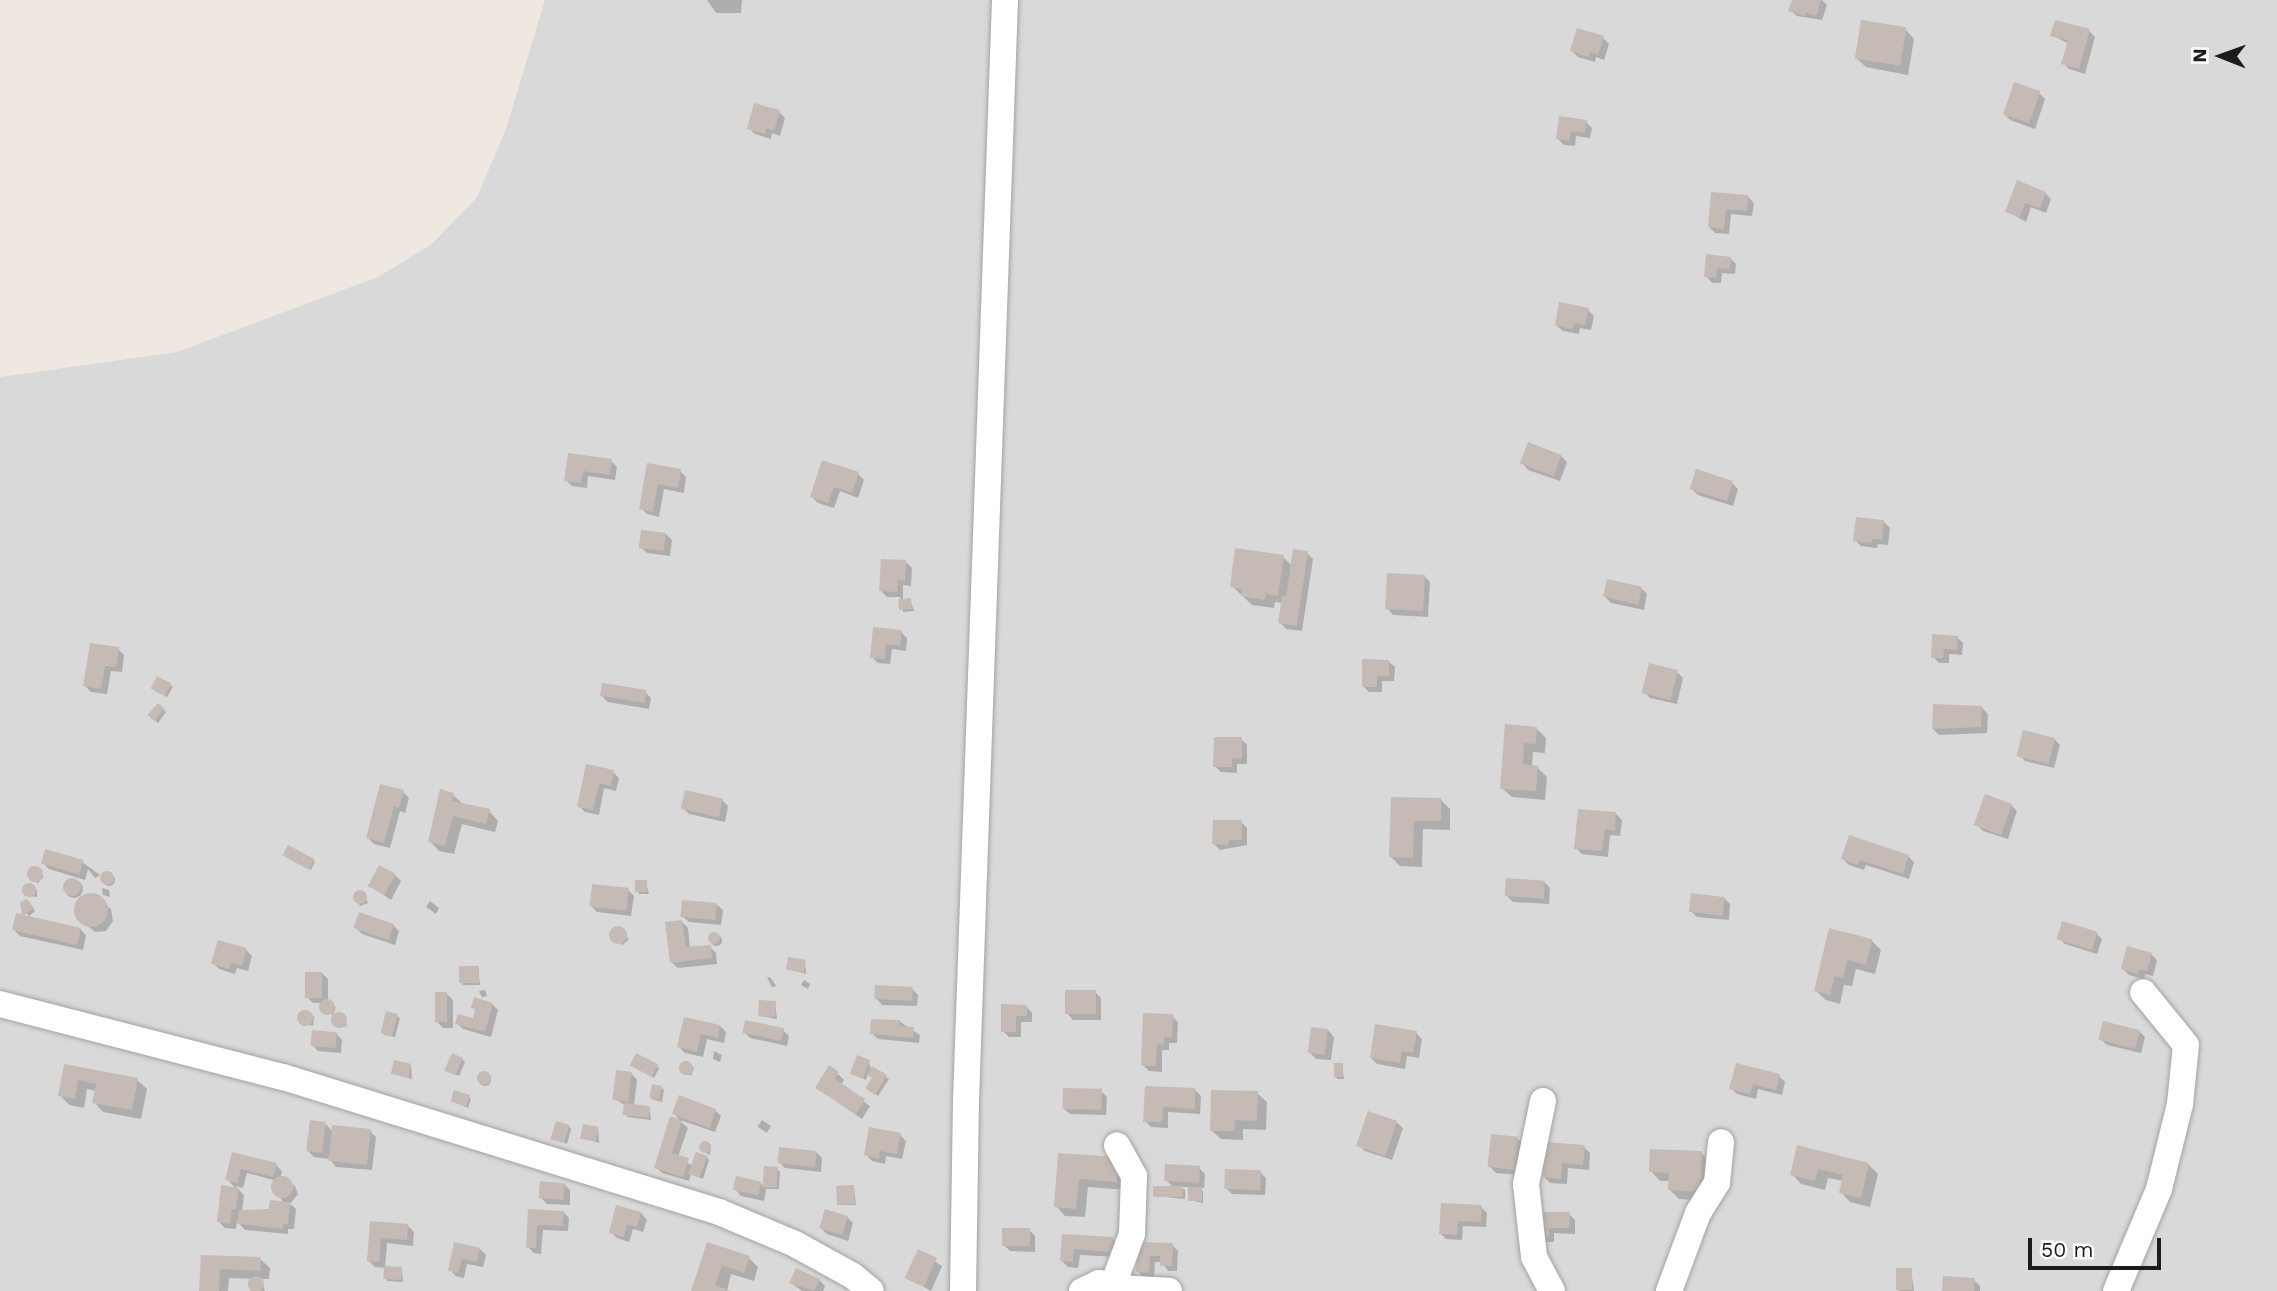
<!DOCTYPE html>
<style>
body{margin:0}
#map{position:relative;width:2277px;height:1291px;overflow:hidden;background:#eee8e1;font-family:"Work Sans",sans-serif}
div>[style]{position:absolute}
.residential>*{inset:0;background:#dad9d9}
.shadow>*{inset:0;background:#0003;transform-origin:0 0}
.round{border-radius:50%}
.building>*{inset:0;background:#c5bab4;transform-origin:0 0}
.roads{filter:drop-shadow(0 0 2px #a3a3a3) drop-shadow(0 0 2px #a3a3a3)}
.minor>*{height:26px;margin:-13px;padding:0 13px;transform-origin:13px;border-radius:13px;background:#fff}
span{translate:-50% -50%;white-space:nowrap;text-align:center;line-height:1.15;-webkit-text-stroke:6px #fff;paint-order:stroke}
.north{position:absolute;left:2186px;top:21px;width:70px;height:70px;-webkit-text-stroke:5px #fff;paint-order:stroke;rotate:271deg;font-size:19px;font-weight:700;line-height:28px;text-align:center;color:#1c1c1c}
.north::after{content:'';display:block;margin:auto;width:24px;height:32px;background:#1c1c1c;clip-path:polygon(50% 0,100% 100%,50% 72%,0 100%)}
.scale{position:absolute;left:2028px;top:1238px;width:133px;height:32px;box-sizing:border-box;border:4px solid #1c1c1c;border-top:0;padding-left:9px;font-size:21px;line-height:24px;white-space:nowrap;color:#1c1c1c;-webkit-text-stroke:5px #fff;paint-order:stroke}
</style>
<div id="map">
<div class="residential">
<div style="clip-path:polygon(545px 0,2277px 0,2277px 1291px,0 1291px,0 377px,177px 352px,378px 277px,432px 244px,477px 197px,506px 129px)"></div>
</div>
<div class="shadow">
<div style="clip-path:polygon(707px 0,742px 0,741px 13px,716px 13px)"></div>
<div style="clip-path:polygon(1794px 0,1822px 0,1827px 5px,1822px 20px,1797px 16px,1790px 10px)"></div>
<div style="clip-path:polygon(1905px 29px,1914px 39px,1908px 75px,1866px 67px,1856px 58px)"></div>
<div style="clip-path:polygon(2089px 31px,2095px 37px,2085px 74px,2069px 69px,2063px 63px,2069px 44px,2052px 35px)"></div>
<div style="clip-path:polygon(1603px 38px,1609px 44px,1604px 60px,1596px 57px,1595px 62px,1578px 57px,1572px 51px)"></div>
<div style="clip-path:polygon(2039px 93px,2045px 99px,2035px 129px,2010px 120px,2004px 114px)"></div>
<div style="clip-path:polygon(779px 112px,785px 118px,780px 136px,772px 133px,771px 139px,755px 134px,749px 128px)"></div>
<div style="clip-path:polygon(1586px 122px,1592px 128px,1590px 138px,1576px 136px,1575px 146px,1564px 145px,1558px 139px)"></div>
<div style="clip-path:polygon(2045px 193px,2051px 199px,2046px 213px,2031px 207px,2026px 222px,2007px 211px)"></div>
<div style="clip-path:polygon(1712px 194px,1748px 197px,1754px 203px,1752px 216px,1731px 214px,1729px 234px,1715px 233px,1709px 227px)"></div>
<div style="clip-path:polygon(1707px 256px,1730px 258px,1736px 264px,1735px 274px,1722px 273px,1721px 283px,1712px 283px,1706px 276px)"></div>
<div style="clip-path:polygon(1588px 310px,1594px 316px,1591px 330px,1580px 328px,1579px 334px,1563px 331px,1556px 325px)"></div>
<div style="clip-path:polygon(570px 455px,611px 461px,617px 467px,615px 480px,588px 476px,587px 488px,572px 486px,566px 480px)"></div>
<div style="clip-path:polygon(1561px 456px,1567px 462px,1560px 481px,1528px 470px,1522px 463px)"></div>
<div style="clip-path:polygon(649px 465px,680px 471px,686px 477px,684px 493px,664px 489px,659px 517px,647px 514px,641px 508px)"></div>
<div style="clip-path:polygon(858px 474px,864px 480px,858px 498px,840px 491px,834px 508px,818px 503px,812px 497px)"></div>
<div style="clip-path:polygon(1732px 483px,1738px 489px,1733px 506px,1698px 495px,1692px 489px)"></div>
<div style="clip-path:polygon(1884px 522px,1890px 528px,1888px 545px,1878px 544px,1877px 548px,1861px 546px,1855px 540px)"></div>
<div style="clip-path:polygon(666px 534px,672px 540px,670px 556px,647px 553px,641px 547px)"></div>
<div style="clip-path:polygon(1307px 553px,1313px 559px,1302px 631px,1286px 629px,1280px 622px,1283px 603px,1275px 602px,1274px 608px,1252px 605px,1232px 586px,1283px 557px,1292px 566px)"></div>
<div style="clip-path:polygon(906px 562px,912px 568px,911px 586px,903px 585px,903px 600px,910px 600px,914px 611px,903px 612px,900px 597px,887px 597px,881px 591px)"></div>
<div style="clip-path:polygon(1424px 576px,1430px 582px,1428px 617px,1393px 615px,1387px 608px)"></div>
<div style="clip-path:polygon(1641px 588px,1647px 594px,1644px 610px,1611px 603px,1605px 597px)"></div>
<div style="clip-path:polygon(875px 629px,901px 632px,907px 638px,906px 651px,892px 649px,890px 664px,878px 663px,872px 657px)"></div>
<div style="clip-path:polygon(1957px 637px,1963px 643px,1962px 655px,1949px 654px,1949px 663px,1939px 663px,1933px 657px)"></div>
<div style="clip-path:polygon(118px 649px,124px 655px,122px 672px,111px 671px,107px 694px,91px 692px,85px 686px)"></div>
<div style="clip-path:polygon(1388px 661px,1395px 667px,1394px 681px,1382px 681px,1382px 692px,1369px 692px,1363px 686px)"></div>
<div style="clip-path:polygon(1677px 672px,1683px 678px,1677px 704px,1650px 698px,1644px 692px)"></div>
<div style="clip-path:polygon(158px 678px,173px 687px,167px 697px,155px 691px)"></div>
<div style="clip-path:polygon(645px 692px,651px 698px,649px 709px,608px 702px,602px 696px)"></div>
<div style="clip-path:polygon(158px 705px,166px 712px,158px 723px,150px 715px)"></div>
<div style="clip-path:polygon(1982px 708px,1988px 714px,1987px 733px,1939px 735px,1933px 729px)"></div>
<div style="clip-path:polygon(1507px 726px,1536px 728px,1546px 738px,1545px 753px,1533px 752px,1532px 767px,1537px 767px,1547px 777px,1545px 800px,1512px 797px,1502px 788px)"></div>
<div style="clip-path:polygon(1241px 739px,1247px 745px,1247px 764px,1237px 764px,1237px 773px,1221px 772px,1215px 766px)"></div>
<div style="clip-path:polygon(2054px 739px,2060px 745px,2054px 768px,2025px 761px,2019px 755px)"></div>
<div style="clip-path:polygon(587px 766px,613px 772px,619px 778px,616px 791px,604px 788px,599px 815px,585px 812px,579px 806px)"></div>
<div style="clip-path:polygon(403px 792px,409px 798px,405px 813px,400px 811px,390px 848px,374px 844px,368px 838px)"></div>
<div style="clip-path:polygon(453px 795px,464px 805px,489px 811px,498px 821px,495px 832px,462px 824px,454px 854px,439px 851px,430px 841px)"></div>
<div style="clip-path:polygon(1393px 798px,1441px 800px,1450px 809px,1450px 830px,1423px 829px,1422px 867px,1400px 866px,1391px 857px)"></div>
<div style="clip-path:polygon(722px 800px,728px 806px,725px 822px,689px 814px,683px 808px)"></div>
<div style="clip-path:polygon(2011px 805px,2017px 811px,2008px 839px,1983px 831px,1977px 825px)"></div>
<div style="clip-path:polygon(1616px 814px,1622px 820px,1620px 836px,1610px 835px,1608px 857px,1582px 854px,1576px 848px)"></div>
<div style="clip-path:polygon(1241px 822px,1247px 828px,1247px 845px,1220px 850px,1214px 844px)"></div>
<div style="clip-path:polygon(285px 856px,313px 860px,315px 862px,311px 870px)"></div>
<div style="clip-path:polygon(1908px 856px,1914px 862px,1909px 879px,1866px 865px,1864px 870px,1849px 865px,1843px 859px)"></div>
<div style="clip-path:polygon(82px 862px,100px 875px,95px 878px,88px 869px,85px 880px,49px 869px,43px 863px)"></div>
<div style="left:34px;top:868px;width:13px;height:9px;rotate:42deg"></div>
<div class="round" style="left:103px;top:874px;width:12px;height:12px"></div>
<div style="clip-path:polygon(395px 875px,401px 881px,391px 900px,370px 886px)"></div>
<div class="round" style="left:65px;top:880px;width:18px;height:18px"></div>
<div style="clip-path:polygon(646px 882px,649px 894px,640px 894px,637px 891px)"></div>
<div style="clip-path:polygon(1544px 882px,1550px 888px,1549px 904px,1513px 902px,1507px 896px)"></div>
<div style="clip-path:polygon(27px 885px,37px 890px,37px 897px,29px 896px)"></div>
<div style="clip-path:polygon(102px 888px,109px 890px,110px 897px,103px 895px)"></div>
<div style="clip-path:polygon(628px 890px,634px 896px,631px 916px,597px 912px,591px 906px)"></div>
<div style="clip-path:polygon(363px 893px,368px 903px,360px 906px,355px 895px)"></div>
<div style="clip-path:polygon(95px 896px,111px 909px,113px 921px,106px 931px,95px 932px,79px 919px,77px 907px,83px 897px)"></div>
<div style="clip-path:polygon(1724px 898px,1730px 904px,1729px 920px,1697px 917px,1691px 911px)"></div>
<div style="left:27px;top:901px;width:13px;height:8px;rotate:51deg"></div>
<div style="clip-path:polygon(430px 901px,439px 908px,436px 914px,426px 907px)"></div>
<div style="clip-path:polygon(716px 904px,723px 910px,721px 925px,689px 922px,682px 916px)"></div>
<div style="clip-path:polygon(682px 922px,688px 928px,690px 949px,710px 947px,716px 953px,717px 964px,678px 968px,671px 962px)"></div>
<div style="clip-path:polygon(393px 925px,399px 931px,395px 945px,362px 934px,356px 928px)"></div>
<div style="left:619px;top:928px;width:15px;height:9px;rotate:48deg"></div>
<div style="clip-path:polygon(80px 929px,86px 935px,83px 950px,20px 936px,14px 930px)"></div>
<div style="clip-path:polygon(1831px 930px,1871px 940px,1881px 950px,1875px 974px,1856px 969px,1852px 986px,1844px 985px,1840px 1004px,1826px 1000px,1816px 991px)"></div>
<div style="clip-path:polygon(2096px 933px,2102px 939px,2097px 954px,2065px 944px,2059px 938px)"></div>
<div class="round" style="left:710.5px;top:934.5px;width:11px;height:11px"></div>
<div style="clip-path:polygon(246px 950px,252px 956px,248px 971px,237px 968px,235px 974px,219px 969px,213px 963px)"></div>
<div style="clip-path:polygon(2151px 954px,2157px 960px,2153px 976px,2145px 974px,2144px 979px,2129px 975px,2123px 969px)"></div>
<div style="clip-path:polygon(805px 961px,806px 974px,789px 969px)"></div>
<div style="clip-path:polygon(478px 967px,480px 985px,463px 985px,461px 982px)"></div>
<div style="clip-path:polygon(322px 973px,328px 979px,328px 1003px,336px 1007px,333px 1015px,322px 1010px,324px 1003px,313px 1003px,307px 997px)"></div>
<div style="clip-path:polygon(770px 977px,776px 986px,772px 987px,767px 978px)"></div>
<div style="clip-path:polygon(804px 980px,810px 984px,808px 989px,801px 985px)"></div>
<div style="clip-path:polygon(912px 989px,918px 995px,917px 1006px,882px 1005px,876px 998px)"></div>
<div style="clip-path:polygon(485px 990px,487px 996px,482px 997px,479px 991px)"></div>
<div style="clip-path:polygon(1095px 992px,1101px 998px,1101px 1020px,1073px 1020px,1067px 1013px)"></div>
<div style="clip-path:polygon(447px 994px,453px 1000px,453px 1028px,443px 1028px,437px 1022px)"></div>
<div style="clip-path:polygon(775px 1003px,777px 1019px,760px 1016px)"></div>
<div style="clip-path:polygon(492px 1004px,498px 1010px,491px 1037px,463px 1029px,457px 1023px,474px 1020px,477px 1011px,473px 1007px)"></div>
<div style="clip-path:polygon(1003px 1006px,1026px 1006px,1032px 1013px,1032px 1022px,1021px 1022px,1021px 1037px,1009px 1037px,1003px 1031px)"></div>
<div style="clip-path:polygon(301px 1013px,314px 1016px,313px 1026px,300px 1022px)"></div>
<div style="clip-path:polygon(343px 1015px,347px 1026px,338px 1028px,335px 1016px)"></div>
<div style="clip-path:polygon(397px 1016px,400px 1018px,395px 1037px,385px 1035px,383px 1033px)"></div>
<div style="clip-path:polygon(1172px 1016px,1178px 1022px,1177px 1043px,1169px 1043px,1169px 1050px,1162px 1050px,1162px 1072px,1149px 1071px,1143px 1065px)"></div>
<div style="clip-path:polygon(685px 1019px,720px 1026px,726px 1032px,724px 1043px,707px 1039px,703px 1057px,685px 1053px,679px 1047px)"></div>
<div style="clip-path:polygon(899px 1021px,920px 1035px,919px 1043px,878px 1039px,872px 1033px)"></div>
<div style="clip-path:polygon(783px 1030px,789px 1036px,787px 1046px,750px 1038px,744px 1032px)"></div>
<div style="clip-path:polygon(1328px 1030px,1334px 1037px,1331px 1060px,1316px 1059px,1310px 1053px)"></div>
<div style="clip-path:polygon(2139px 1031px,2145px 1037px,2141px 1053px,2107px 1045px,2101px 1039px)"></div>
<div style="clip-path:polygon(336px 1033px,342px 1040px,341px 1053px,318px 1051px,312px 1045px)"></div>
<div style="clip-path:polygon(1416px 1033px,1422px 1039px,1419px 1058px,1407px 1056px,1405px 1069px,1377px 1064px,1371px 1058px)"></div>
<div style="clip-path:polygon(714px 1051px,722px 1055px,720px 1062px,713px 1059px)"></div>
<div style="clip-path:polygon(462px 1059px,465px 1062px,459px 1076px,447px 1070px)"></div>
<div style="clip-path:polygon(869px 1061px,870px 1067px,889px 1079px,878px 1096px,870px 1090px,873px 1078px,868px 1074px,866px 1080px,852px 1073px)"></div>
<div style="clip-path:polygon(686px 1063px,694px 1068px,691px 1076px,683px 1070px)"></div>
<div style="clip-path:polygon(411px 1065px,412px 1079px,393px 1074px)"></div>
<div style="clip-path:polygon(1342px 1065px,1344px 1079px,1338px 1079px,1335px 1077px)"></div>
<div style="clip-path:polygon(65px 1066px,137px 1080px,147px 1089px,141px 1119px,103px 1112px,94px 1102px,96px 1091px,87px 1089px,84px 1108px,69px 1105px,60px 1095px)"></div>
<div style="clip-path:polygon(657px 1066px,659px 1068px,654px 1078px,634px 1067px)"></div>
<div style="clip-path:polygon(631px 1073px,637px 1080px,634px 1106px,649px 1107px,651px 1120px,627px 1117px,626px 1106px,615px 1099px)"></div>
<div class="round" style="left:479px;top:1074px;width:12px;height:12px"></div>
<div style="clip-path:polygon(838px 1074px,844px 1080px,841px 1085px,870px 1106px,862px 1119px,817px 1088px)"></div>
<div style="clip-path:polygon(1779px 1076px,1785px 1082px,1782px 1095px,1758px 1089px,1756px 1099px,1737px 1094px,1731px 1088px)"></div>
<div style="clip-path:polygon(661px 1087px,664px 1090px,662px 1102px,654px 1100px,651px 1098px)"></div>
<div style="clip-path:polygon(1146px 1088px,1195px 1090px,1201px 1096px,1200px 1114px,1168px 1112px,1168px 1128px,1151px 1127px,1145px 1121px)"></div>
<div style="clip-path:polygon(1101px 1091px,1107px 1097px,1106px 1115px,1070px 1114px,1063px 1108px)"></div>
<div style="clip-path:polygon(1257px 1093px,1267px 1102px,1266px 1130px,1243px 1129px,1243px 1140px,1221px 1139px,1211px 1130px)"></div>
<div style="clip-path:polygon(469px 1097px,471px 1099px,468px 1108px,452px 1101px)"></div>
<div style="clip-path:polygon(715px 1110px,721px 1116px,715px 1132px,680px 1120px,674px 1114px)"></div>
<div style="left:762px;top:1120px;width:11px;height:8px;rotate:34deg"></div>
<div style="clip-path:polygon(681px 1122px,688px 1128px,678px 1157px,693px 1166px,707px 1157px,709px 1160px,703px 1179px,691px 1174px,689px 1181px,662px 1173px,656px 1167px)"></div>
<div style="clip-path:polygon(1396px 1122px,1403px 1128px,1392px 1160px,1365px 1151px,1359px 1145px)"></div>
<div style="clip-path:polygon(326px 1124px,333px 1132px,370px 1131px,376px 1137px,372px 1170px,336px 1167px,330px 1159px,314px 1157px,308px 1151px)"></div>
<div style="clip-path:polygon(569px 1126px,571px 1129px,567px 1144px,553px 1138px)"></div>
<div style="clip-path:polygon(598px 1128px,599px 1143px,583px 1138px)"></div>
<div style="clip-path:polygon(900px 1135px,906px 1141px,902px 1159px,886px 1156px,885px 1164px,872px 1161px,866px 1155px)"></div>
<div style="clip-path:polygon(1517px 1138px,1523px 1144px,1521px 1175px,1496px 1173px,1490px 1167px)"></div>
<div style="clip-path:polygon(703px 1143px,711px 1147px,710px 1155px,702px 1151px)"></div>
<div style="clip-path:polygon(1547px 1144px,1584px 1147px,1590px 1153px,1589px 1170px,1568px 1168px,1567px 1184px,1550px 1183px,1544px 1177px)"></div>
<div style="clip-path:polygon(1798px 1147px,1868px 1164px,1878px 1174px,1870px 1207px,1850px 1202px,1841px 1192px,1843px 1181px,1828px 1178px,1825px 1190px,1801px 1184px,1792px 1174px)"></div>
<div style="clip-path:polygon(816px 1152px,822px 1158px,821px 1172px,785px 1168px,779px 1162px)"></div>
<div style="clip-path:polygon(1701px 1153px,1711px 1162px,1709px 1201px,1679px 1199px,1670px 1190px,1670px 1181px,1660px 1181px,1651px 1171px)"></div>
<div style="clip-path:polygon(evenodd,233px 1154px,276px 1165px,282px 1171px,280px 1178px,295px 1186px,298px 1194px,290px 1204px,296px 1209px,294px 1229px,288px 1229px,288px 1234px,245px 1230px,237px 1221px,236px 1229px,225px 1228px,219px 1222px,236px 1189px,227px 1179px,233px 1154px,247px 1173px,277px 1181px,272px 1187px,284px 1203px,271px 1211px,242px 1212px,244px 1195px,235px 1186px,243px 1188px,247px 1173px)"></div>
<div style="clip-path:polygon(1060px 1154px,1118px 1159px,1126px 1190px,1088px 1187px,1085px 1217px,1065px 1216px,1056px 1206px)"></div>
<div style="clip-path:polygon(765px 1168px,780px 1171px,779px 1189px,766px 1189px,764px 1201px,741px 1196px,735px 1189px,760px 1183px,765px 1188px)"></div>
<div style="clip-path:polygon(1199px 1168px,1205px 1174px,1204px 1188px,1200px 1188px,1203px 1191px,1203px 1203px,1189px 1200px,1189px 1187px,1181px 1187px,1185px 1190px,1185px 1199px,1154px 1196px,1174px 1188px,1166px 1180px)"></div>
<div style="clip-path:polygon(1260px 1172px,1266px 1178px,1265px 1195px,1232px 1194px,1226px 1188px)"></div>
<div style="clip-path:polygon(564px 1184px,570px 1190px,570px 1205px,547px 1204px,541px 1198px)"></div>
<div style="clip-path:polygon(854px 1187px,856px 1205px,840px 1205px,838px 1203px)"></div>
<div style="clip-path:polygon(1442px 1205px,1481px 1207px,1487px 1213px,1486px 1227px,1463px 1226px,1462px 1240px,1446px 1239px,1440px 1233px)"></div>
<div style="clip-path:polygon(529px 1211px,563px 1212px,569px 1218px,568px 1231px,543px 1230px,541px 1254px,534px 1253px,528px 1247px)"></div>
<div style="clip-path:polygon(641px 1213px,647px 1220px,643px 1232px,633px 1229px,629px 1242px,617px 1238px,611px 1232px)"></div>
<div style="clip-path:polygon(1539px 1213px,1569px 1214px,1575px 1220px,1575px 1234px,1554px 1233px,1554px 1242px,1545px 1242px)"></div>
<div style="clip-path:polygon(847px 1217px,853px 1223px,848px 1241px,827px 1234px,821px 1228px)"></div>
<div style="clip-path:polygon(371px 1223px,408px 1226px,414px 1232px,413px 1246px,387px 1243px,385px 1268px,402px 1269px,403px 1282px,387px 1281px,386px 1268px,375px 1267px,369px 1261px)"></div>
<div style="clip-path:polygon(1029px 1230px,1035px 1236px,1035px 1252px,1010px 1251px,1004px 1245px)"></div>
<div style="clip-path:polygon(1064px 1236px,1113px 1239px,1119px 1245px,1118px 1257px,1080px 1255px,1078px 1268px,1068px 1267px,1062px 1261px)"></div>
<div style="clip-path:polygon(1139px 1243px,1172px 1245px,1178px 1251px,1177px 1271px,1168px 1271px,1162px 1262px,1155px 1262px,1154px 1278px,1144px 1278px,1138px 1271px)"></div>
<div style="clip-path:polygon(456px 1244px,480px 1249px,486px 1255px,483px 1267px,467px 1264px,464px 1278px,456px 1276px,450px 1270px)"></div>
<div style="clip-path:polygon(708px 1245px,749px 1258px,758px 1267px,754px 1281px,731px 1274px,727px 1291px,693px 1291px)"></div>
<div style="clip-path:polygon(919px 1251px,942px 1266px,931px 1291px,907px 1277px)"></div>
<div style="clip-path:polygon(202px 1257px,260px 1259px,270px 1268px,269px 1279px,261px 1279px,265px 1291px,252px 1291px,249px 1286px,255px 1279px,229px 1278px,228px 1291px,201px 1291px)"></div>
<div style="clip-path:polygon(1911px 1270px,1914px 1291px,1899px 1291px,1898px 1289px)"></div>
<div style="clip-path:polygon(819px 1280px,825px 1286px,823px 1291px,802px 1291px,791px 1283px)"></div>
<div style="clip-path:polygon(1974px 1280px,1980px 1286px,1980px 1291px,1944px 1291px)"></div>
</div>
<div class="building">
<div style="clip-path:polygon(1792px 0,1821px 0,1816px 16px,1806px 12px,1805px 16px,1788px 11px)"></div>
<div style="left:1861px;top:20px;width:46px;height:39px;rotate:9deg"></div>
<div style="clip-path:polygon(2055px 20px,2090px 29px,2079px 69px,2061px 64px,2068px 40px,2050px 36px)"></div>
<div style="clip-path:polygon(1577px 28px,1604px 36px,1598px 55px,1590px 52px,1589px 57px,1570px 51px)"></div>
<div style="left:2014px;top:82px;width:28px;height:34px;rotate:19deg"></div>
<div style="clip-path:polygon(754px 103px,780px 110px,774px 131px,766px 128px,765px 134px,747px 129px)"></div>
<div style="clip-path:polygon(1559px 116px,1587px 120px,1585px 133px,1571px 131px,1569px 141px,1556px 139px)"></div>
<div style="clip-path:polygon(2017px 180px,2046px 192px,2040px 208px,2025px 203px,2020px 217px,2005px 212px)"></div>
<div style="clip-path:polygon(1711px 192px,1748px 195px,1747px 211px,1726px 209px,1724px 229px,1708px 227px)"></div>
<div style="clip-path:polygon(1706px 254px,1731px 257px,1730px 269px,1717px 268px,1716px 278px,1704px 277px)"></div>
<div style="clip-path:polygon(1559px 302px,1589px 308px,1585px 325px,1574px 323px,1573px 329px,1555px 325px)"></div>
<div style="left:1528px;top:442px;width:36px;height:23px;rotate:21deg"></div>
<div style="clip-path:polygon(568px 453px,612px 459px,610px 475px,583px 471px,581px 483px,564px 481px)"></div>
<div style="clip-path:polygon(822px 460px,859px 472px,852px 493px,834px 487px,828px 503px,810px 497px)"></div>
<div style="clip-path:polygon(647px 463px,681px 469px,678px 488px,658px 484px,653px 512px,639px 509px)"></div>
<div style="left:1696px;top:469px;width:39px;height:21px;rotate:18deg"></div>
<div style="clip-path:polygon(1856px 517px,1884px 520px,1882px 540px,1872px 539px,1872px 543px,1853px 541px)"></div>
<div style="left:641px;top:530px;width:25px;height:18px;rotate:7deg"></div>
<div style="clip-path:polygon(1235px 548px,1284px 555px,1278px 596px,1266px 594px,1265px 600px,1241px 596px,1242px 589px,1230px 587px)"></div>
<div style="clip-path:polygon(1293px 549px,1308px 551px,1297px 626px,1278px 623px,1282px 596px,1286px 596px)"></div>
<div style="clip-path:polygon(881px 559px,906px 560px,905px 581px,898px 580px,897px 592px,879px 591px)"></div>
<div style="left:1387px;top:573px;width:38px;height:36px;rotate:3deg"></div>
<div style="left:1607px;top:579px;width:36px;height:18px;rotate:13deg"></div>
<div style="left:911px;top:598px;width:11px;height:13px;rotate:85deg"></div>
<div style="clip-path:polygon(873px 627px,902px 630px,900px 646px,886px 644px,885px 659px,870px 658px)"></div>
<div style="clip-path:polygon(1932px 634px,1958px 636px,1957px 650px,1944px 649px,1943px 658px,1931px 658px)"></div>
<div style="clip-path:polygon(90px 643px,119px 647px,116px 667px,105px 666px,101px 689px,83px 686px)"></div>
<div style="clip-path:polygon(1362px 659px,1389px 660px,1389px 676px,1377px 676px,1377px 687px,1362px 687px)"></div>
<div style="left:1649px;top:663px;width:30px;height:31px;rotate:14deg"></div>
<div style="left:157px;top:676px;width:16px;height:14px;rotate:27deg"></div>
<div style="left:602px;top:683px;width:45px;height:13px;rotate:9deg"></div>
<div style="left:158px;top:703px;width:9px;height:16px;rotate:41deg"></div>
<div style="clip-path:polygon(1933px 704px,1982px 706px,1981px 727px,1932px 729px)"></div>
<div style="clip-path:polygon(1505px 724px,1537px 727px,1536px 744px,1524px 743px,1523px 764px,1538px 766px,1536px 791px,1500px 789px)"></div>
<div style="left:2023px;top:730px;width:33px;height:27px;rotate:14deg"></div>
<div style="clip-path:polygon(1214px 737px,1242px 737px,1242px 759px,1232px 758px,1232px 767px,1213px 767px)"></div>
<div style="clip-path:polygon(586px 764px,614px 770px,611px 786px,599px 783px,593px 810px,577px 807px)"></div>
<div style="clip-path:polygon(380px 784px,404px 790px,399px 808px,394px 806px,384px 843px,366px 838px)"></div>
<div style="clip-path:polygon(440px 789px,454px 793px,452px 801px,490px 809px,486px 824px,453px 816px,445px 846px,428px 842px)"></div>
<div style="left:685px;top:790px;width:39px;height:19px;rotate:13deg"></div>
<div style="left:1985px;top:794px;width:29px;height:33px;rotate:20deg"></div>
<div style="clip-path:polygon(1391px 797px,1441px 798px,1441px 821px,1414px 821px,1413px 858px,1389px 857px)"></div>
<div style="clip-path:polygon(1578px 809px,1616px 812px,1615px 831px,1605px 829px,1602px 851px,1574px 849px)"></div>
<div style="clip-path:polygon(1213px 820px,1242px 820px,1242px 840px,1229px 840px,1228px 845px,1212px 844px)"></div>
<div style="clip-path:polygon(1849px 835px,1909px 855px,1903px 874px,1860px 860px,1858px 865px,1841px 859px)"></div>
<div style="left:288px;top:845px;width:30px;height:12px;rotate:28deg"></div>
<div style="left:45px;top:849px;width:40px;height:15px;rotate:16deg"></div>
<div style="left:379px;top:865px;width:19px;height:24px;rotate:28deg"></div>
<div class="round" style="left:27px;top:866px;width:16px;height:16px"></div>
<div class="round" style="left:100px;top:871px;width:14px;height:14px"></div>
<div class="round" style="left:63px;top:878px;width:18px;height:18px"></div>
<div style="left:1506px;top:878px;width:39px;height:18px;rotate:4deg"></div>
<div style="left:635px;top:880px;width:12px;height:12px"></div>
<div class="round" style="left:22px;top:883px;width:14px;height:14px"></div>
<div style="left:592px;top:884px;width:37px;height:23px;rotate:6deg"></div>
<div class="round" style="left:353px;top:890px;width:14px;height:14px"></div>
<div style="left:1691px;top:893px;width:34px;height:19px;rotate:7deg"></div>
<div class="round" style="left:74px;top:893px;width:34px;height:34px"></div>
<div style="clip-path:polygon(27px 899px,34px 908px,24px 915px,81px 928px,77px 945px,12px 930px,16px 913px,22px 914px,20px 902px)"></div>
<div style="left:682px;top:900px;width:35px;height:17px;rotate:5deg"></div>
<div style="left:359px;top:912px;width:37px;height:17px;rotate:19deg"></div>
<div style="clip-path:polygon(682px 920px,686px 947px,711px 945px,712px 958px,670px 963px,665px 922px)"></div>
<div style="left:2062px;top:921px;width:37px;height:19px;rotate:17deg"></div>
<div class="round" style="left:609px;top:926px;width:18px;height:18px"></div>
<div style="clip-path:polygon(1829px 928px,1872px 939px,1866px 965px,1847px 960px,1843px 978px,1835px 976px,1830px 995px,1814px 991px)"></div>
<div class="round" style="left:708px;top:932px;width:12px;height:12px"></div>
<div style="clip-path:polygon(218px 940px,247px 948px,242px 966px,231px 963px,229px 969px,211px 964px)"></div>
<div style="clip-path:polygon(2127px 946px,2152px 953px,2147px 971px,2139px 969px,2138px 974px,2121px 969px)"></div>
<div style="left:788px;top:957px;width:18px;height:13px;rotate:9deg"></div>
<div style="left:459px;top:966px;width:20px;height:17px"></div>
<div style="left:305px;top:972px;width:17px;height:26px"></div>
<div style="left:875px;top:985px;width:38px;height:14px;rotate:3deg"></div>
<div style="left:1065px;top:990px;width:31px;height:24px"></div>
<div style="left:435px;top:992px;width:12px;height:30px"></div>
<div style="clip-path:polygon(474px 997px,493px 1003px,485px 1032px,455px 1024px,458px 1014px,473px 1018px,475px 1009px,471px 1008px)"></div>
<div class="round" style="left:319px;top:999px;width:16px;height:16px"></div>
<div style="left:759px;top:1000px;width:17px;height:16px;rotate:3deg"></div>
<div style="clip-path:polygon(1001px 1004px,1027px 1005px,1027px 1016px,1016px 1016px,1016px 1032px,1001px 1032px)"></div>
<div class="round" style="left:297px;top:1010px;width:16px;height:16px"></div>
<div style="left:386px;top:1011px;width:12px;height:23px;rotate:14deg"></div>
<div class="round" style="left:331px;top:1012px;width:16px;height:16px"></div>
<div style="clip-path:polygon(1143px 1013px,1173px 1014px,1172px 1038px,1164px 1037px,1164px 1045px,1157px 1044px,1156px 1066px,1141px 1066px)"></div>
<div style="clip-path:polygon(684px 1017px,720px 1025px,718px 1038px,701px 1034px,697px 1052px,677px 1047px)"></div>
<div style="clip-path:polygon(871px 1019px,900px 1020px,899px 1026px,914px 1027px,913px 1038px,870px 1034px)"></div>
<div style="left:745px;top:1020px;width:40px;height:13px;rotate:12deg"></div>
<div style="left:2103px;top:1021px;width:38px;height:19px;rotate:14deg"></div>
<div style="clip-path:polygon(1375px 1024px,1417px 1031px,1413px 1053px,1402px 1051px,1400px 1063px,1370px 1058px)"></div>
<div style="left:1311px;top:1027px;width:17px;height:26px;rotate:7deg"></div>
<div style="left:312px;top:1030px;width:25px;height:16px;rotate:5deg"></div>
<div style="left:452px;top:1053px;width:12px;height:19px;rotate:24deg"></div>
<div style="left:636px;top:1053px;width:25px;height:14px;rotate:27deg"></div>
<div style="left:857px;top:1055px;width:14px;height:20px;rotate:21deg"></div>
<div style="left:394px;top:1060px;width:18px;height:14px;rotate:13deg"></div>
<div class="round" style="left:679px;top:1061px;width:14px;height:14px"></div>
<div style="left:1334px;top:1063px;width:9px;height:14px"></div>
<div style="clip-path:polygon(1736px 1063px,1780px 1074px,1776px 1090px,1753px 1084px,1750px 1094px,1729px 1089px)"></div>
<div style="clip-path:polygon(64px 1064px,138px 1078px,132px 1110px,92px 1103px,96px 1084px,78px 1080px,75px 1099px,58px 1096px)"></div>
<div style="clip-path:polygon(829px 1065px,839px 1072px,835px 1079px,865px 1099px,856px 1114px,815px 1088px)"></div>
<div style="clip-path:polygon(872px 1066px,887px 1075px,875px 1095px,865px 1088px,872px 1078px,867px 1075px)"></div>
<div style="left:616px;top:1070px;width:16px;height:30px;rotate:7deg"></div>
<div class="round" style="left:477px;top:1071px;width:14px;height:14px"></div>
<div style="left:652px;top:1084px;width:10px;height:14px;rotate:11deg"></div>
<div style="clip-path:polygon(1145px 1086px,1195px 1088px,1195px 1109px,1163px 1107px,1162px 1122px,1143px 1122px)"></div>
<div style="left:1063px;top:1088px;width:39px;height:21px;rotate:1deg"></div>
<div style="left:454px;top:1090px;width:17px;height:12px;rotate:17deg"></div>
<div style="clip-path:polygon(1211px 1090px,1258px 1091px,1257px 1121px,1235px 1120px,1234px 1131px,1210px 1131px)"></div>
<div style="left:679px;top:1095px;width:40px;height:20px;rotate:21deg"></div>
<div style="left:624px;top:1103px;width:26px;height:12px;rotate:7deg"></div>
<div style="left:1368px;top:1111px;width:31px;height:37px;rotate:19deg"></div>
<div style="clip-path:polygon(670px 1116px,682px 1120px,672px 1153px,689px 1158px,683px 1177px,654px 1168px)"></div>
<div style="left:310px;top:1120px;width:16px;height:31px;rotate:7deg"></div>
<div style="left:556px;top:1121px;width:14px;height:19px;rotate:17deg"></div>
<div style="left:583px;top:1124px;width:16px;height:15px;rotate:11deg"></div>
<div style="left:332px;top:1125px;width:39px;height:36px;rotate:6deg"></div>
<div style="clip-path:polygon(869px 1127px,901px 1133px,897px 1154px,880px 1151px,879px 1159px,864px 1155px)"></div>
<div style="left:1491px;top:1134px;width:27px;height:33px;rotate:6deg"></div>
<div class="round" style="left:699px;top:1141px;width:12px;height:12px"></div>
<div style="clip-path:polygon(1545px 1142px,1585px 1145px,1583px 1165px,1562px 1163px,1561px 1179px,1542px 1177px)"></div>
<div style="clip-path:polygon(1797px 1145px,1869px 1163px,1861px 1198px,1839px 1193px,1843px 1175px,1818px 1169px,1815px 1181px,1790px 1175px)"></div>
<div style="left:779px;top:1147px;width:38px;height:16px;rotate:6deg"></div>
<div style="clip-path:polygon(1650px 1149px,1702px 1151px,1700px 1192px,1668px 1190px,1669px 1173px,1649px 1172px)"></div>
<div style="clip-path:polygon(232px 1152px,277px 1163px,273px 1177px,241px 1169px,237px 1183px,225px 1180px)"></div>
<div style="left:696px;top:1152px;width:12px;height:23px;rotate:20deg"></div>
<div style="clip-path:polygon(1058px 1153px,1119px 1157px,1117px 1182px,1079px 1179px,1076px 1209px,1054px 1207px)"></div>
<div style="left:1165px;top:1164px;width:35px;height:17px;rotate:3deg"></div>
<div style="left:764px;top:1166px;width:14px;height:21px;rotate:4deg"></div>
<div style="left:1225px;top:1169px;width:36px;height:20px;rotate:2deg"></div>
<div class="round" style="left:271px;top:1176px;width:22px;height:22px"></div>
<div style="left:736px;top:1176px;width:26px;height:14px;rotate:13deg"></div>
<div style="left:540px;top:1181px;width:25px;height:17px;rotate:5deg"></div>
<div style="clip-path:polygon(221px 1185px,239px 1188px,236px 1209px,232px 1209px,230px 1224px,217px 1222px)"></div>
<div style="left:854px;top:1185px;width:19px;height:18px;rotate:87deg"></div>
<div style="left:1153px;top:1186px;width:30px;height:11px"></div>
<div style="left:1188px;top:1187px;width:14px;height:14px"></div>
<div style="clip-path:polygon(270px 1200px,290px 1202px,288px 1224px,283px 1224px,283px 1229px,237px 1224px,239px 1210px,269px 1209px)"></div>
<div style="clip-path:polygon(1441px 1203px,1482px 1205px,1481px 1222px,1458px 1221px,1457px 1235px,1439px 1234px)"></div>
<div style="clip-path:polygon(616px 1205px,641px 1212px,637px 1227px,627px 1224px,624px 1237px,609px 1233px)"></div>
<div style="clip-path:polygon(528px 1209px,564px 1211px,563px 1226px,537px 1225px,536px 1248px,526px 1248px)"></div>
<div style="left:825px;top:1209px;width:24px;height:20px;rotate:17deg"></div>
<div style="clip-path:polygon(1537px 1212px,1570px 1212px,1569px 1228px,1549px 1228px,1549px 1237px,1537px 1237px)"></div>
<div style="clip-path:polygon(370px 1221px,408px 1224px,407px 1240px,381px 1238px,379px 1262px,367px 1261px)"></div>
<div style="left:1002px;top:1228px;width:28px;height:18px"></div>
<div style="clip-path:polygon(1062px 1234px,1113px 1237px,1112px 1252px,1074px 1249px,1073px 1262px,1060px 1261px)"></div>
<div style="clip-path:polygon(454px 1242px,480px 1248px,477px 1262px,462px 1259px,458px 1273px,448px 1271px)"></div>
<div style="clip-path:polygon(707px 1242px,750px 1256px,744px 1273px,722px 1265px,715px 1285px,731px 1291px,691px 1291px)"></div>
<div style="clip-path:polygon(1138px 1242px,1173px 1243px,1172px 1266px,1160px 1266px,1160px 1256px,1150px 1256px,1149px 1273px,1136px 1272px)"></div>
<div style="left:918px;top:1249px;width:21px;height:32px;rotate:25deg"></div>
<div style="clip-path:polygon(201px 1255px,261px 1257px,260px 1271px,220px 1269px,219px 1291px,199px 1291px)"></div>
<div style="left:384px;top:1266px;width:18px;height:13px;rotate:3deg"></div>
<div style="clip-path:polygon(796px 1268px,820px 1279px,814px 1291px,789px 1283px)"></div>
<div style="left:1912px;top:1268px;width:22px;height:16px;rotate:90deg"></div>
<div class="round" style="left:248px;top:1276px;width:16px;height:16px"></div>
<div style="clip-path:polygon(1943px 1276px,1975px 1278px,1974px 1291px,1942px 1291px)"></div>
</div>
<div class="roads">
<div class="minor">
<div style="left:0;top:1004px;width:292px;rotate:14.5deg"></div>
<div style="left:283px;top:1077px;width:456px;rotate:17.2deg"></div>
<div style="left:719px;top:1212px;width:82px;rotate:22.8deg"></div>
<div style="left:795px;top:1244px;width:66px;rotate:28.9deg"></div>
<div style="left:853px;top:1276px;width:23px;rotate:40deg"></div>
<div style="left:1543px;top:1101px;width:85px;rotate:101.6deg"></div>
<div style="left:1526px;top:1184px;width:73px;rotate:83.7deg"></div>
<div style="left:1534px;top:1257px;width:38px;rotate:62deg"></div>
<div style="left:1113px;top:1285px;width:54px;rotate:-69.6deg"></div>
<div style="left:1132px;top:1234px;width:58px;rotate:-88deg"></div>
<div style="left:1134px;top:1176px;width:35px;rotate:-119deg"></div>
<div style="left:963px;top:1291px;width:191px;rotate:-89.1deg"></div>
<div style="left:966px;top:1100px;width:1101px;rotate:-87.97deg"></div>
<div style="left:1082px;top:1291px;width:19px;rotate:-25deg"></div>
<div style="left:1099px;top:1283px;width:36px;rotate:10deg"></div>
<div style="left:1134px;top:1289px;width:35px;rotate:3deg"></div>
<div style="left:1669px;top:1291px;width:83px;rotate:-69.6deg"></div>
<div style="left:1698px;top:1213px;width:36px;rotate:-58deg"></div>
<div style="left:1717px;top:1183px;width:41px;rotate:-84.4deg"></div>
<div style="left:2116px;top:1291px;width:111px;rotate:-67.1deg"></div>
<div style="left:2159px;top:1189px;width:88px;rotate:-76.1deg"></div>
<div style="left:2180px;top:1104px;width:59px;rotate:-84.2deg"></div>
<div style="left:2186px;top:1045px;width:68px;rotate:-129.1deg"></div>
</div>
</div>
<div class="north">N</div>
<div class="scale">50 m</div>
</div>
